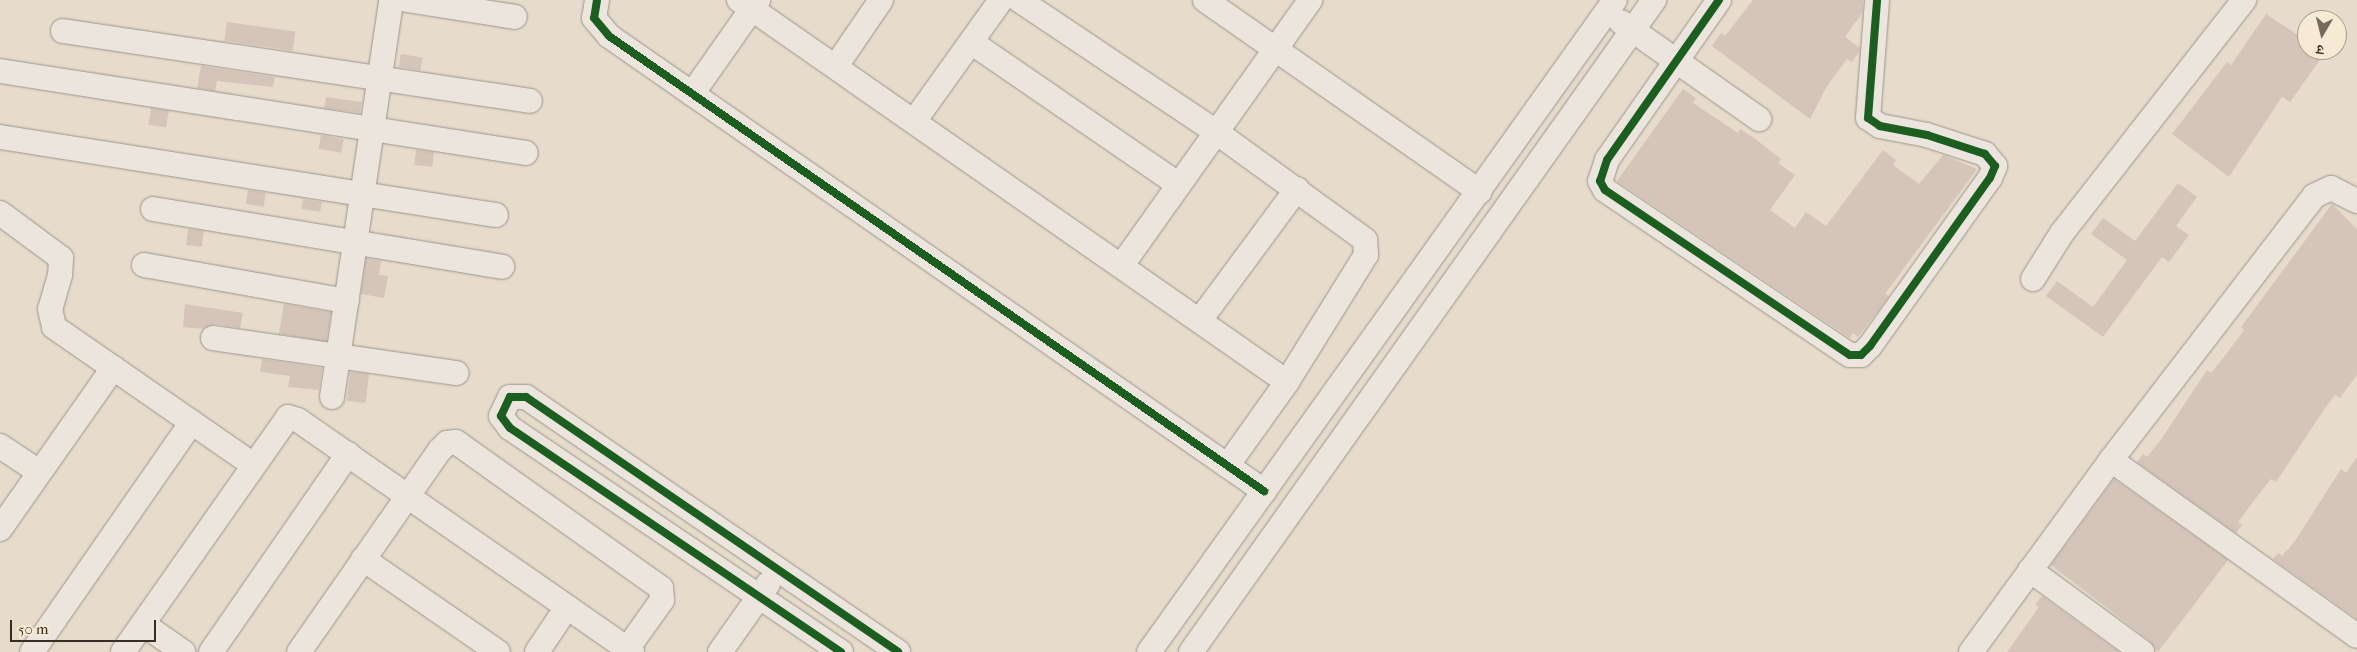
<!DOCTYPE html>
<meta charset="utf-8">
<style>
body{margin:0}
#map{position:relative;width:2357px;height:652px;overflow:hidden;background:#e7dccb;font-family:"IM FELL French Canon","Noto Serif Devanagari",serif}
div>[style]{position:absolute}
.building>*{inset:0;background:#d4c4b9;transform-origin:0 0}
.roads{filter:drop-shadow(0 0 1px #9b9489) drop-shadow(0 0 1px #9b9489)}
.minor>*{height:24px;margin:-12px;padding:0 12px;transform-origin:12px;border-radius:12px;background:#ebe5dd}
.cycleway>*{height:8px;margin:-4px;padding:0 4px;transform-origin:4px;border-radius:4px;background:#1b5e20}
span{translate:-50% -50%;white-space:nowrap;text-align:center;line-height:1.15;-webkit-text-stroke:4.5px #f7ead5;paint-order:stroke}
.north{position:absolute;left:2297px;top:10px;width:50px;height:50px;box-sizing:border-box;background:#f7ead5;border:1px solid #ab9e8d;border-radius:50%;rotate:188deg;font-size:14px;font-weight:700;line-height:20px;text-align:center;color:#382d22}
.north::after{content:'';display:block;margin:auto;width:18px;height:22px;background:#756a5d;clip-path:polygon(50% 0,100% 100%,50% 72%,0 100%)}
.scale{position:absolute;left:10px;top:620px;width:146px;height:22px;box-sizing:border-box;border:2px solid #382d22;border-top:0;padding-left:6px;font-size:15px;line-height:18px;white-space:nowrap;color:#382d22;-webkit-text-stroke:4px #f7ead5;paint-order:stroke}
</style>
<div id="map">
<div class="building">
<div style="clip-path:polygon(1753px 0,1863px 0,1862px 13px,1845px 37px,1860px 48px,1859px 52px,1852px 62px,1847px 59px,1827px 86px,1810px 119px,1712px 46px,1721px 33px,1725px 36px)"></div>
<div style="clip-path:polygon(2266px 14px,2307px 41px,2307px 50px,2327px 50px,2290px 102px,2282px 97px,2229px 177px,2172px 134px,2227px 62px,2231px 65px)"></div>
<div style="left:227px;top:22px;width:69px;height:19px;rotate:8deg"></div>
<div style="left:401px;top:54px;width:22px;height:13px;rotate:10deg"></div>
<div style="clip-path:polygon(201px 66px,275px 77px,273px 87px,217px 81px,215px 91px,197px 88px)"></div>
<div style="clip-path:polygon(1683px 89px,1696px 98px,1693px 103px,1738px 133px,1740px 129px,1754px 138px,1781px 159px,1778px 163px,1795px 175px,1770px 210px,1795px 228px,1806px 212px,1826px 226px,1883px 150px,1896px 160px,1893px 165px,1919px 184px,1943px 155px,1977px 169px,1885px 294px,1889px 296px,1879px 310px,1858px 337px,1853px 333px,1850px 338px,1617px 181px)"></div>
<div style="left:326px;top:97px;width:36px;height:11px;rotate:8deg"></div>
<div style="left:151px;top:108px;width:18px;height:17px;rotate:9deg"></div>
<div style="left:321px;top:135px;width:23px;height:14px;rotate:10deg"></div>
<div style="left:416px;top:150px;width:18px;height:15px;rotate:6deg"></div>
<div style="clip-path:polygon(2178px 183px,2197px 197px,2176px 226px,2189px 235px,2169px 262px,2162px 257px,2103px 337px,2046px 296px,2057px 281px,2093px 307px,2127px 260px,2091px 234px,2103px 218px,2135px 241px)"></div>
<div style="left:248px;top:190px;width:18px;height:14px;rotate:9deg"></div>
<div style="left:303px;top:199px;width:19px;height:10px;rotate:9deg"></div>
<div style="clip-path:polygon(2332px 204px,2357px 229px,2357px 375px,2340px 398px,2335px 395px,2323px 411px,2276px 482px,2271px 479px,2259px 494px,2238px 522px,2242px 525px,2236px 533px,2137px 462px,2143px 454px,2147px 457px,2160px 441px,2207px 370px,2211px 373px,2224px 357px,2244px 330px,2241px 327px)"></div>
<div style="left:188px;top:229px;width:16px;height:16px;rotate:7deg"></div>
<div style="clip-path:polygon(366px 258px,381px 261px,379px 275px,388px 276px,384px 298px,361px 294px)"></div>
<div style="clip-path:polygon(185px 304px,243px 313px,240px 328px,215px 324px,203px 329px,183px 327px)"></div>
<div style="left:284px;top:304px;width:48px;height:30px;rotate:10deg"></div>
<div style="clip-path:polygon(262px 359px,322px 368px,319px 390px,288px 387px,290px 376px,260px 372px)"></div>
<div style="left:350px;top:372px;width:19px;height:29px;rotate:6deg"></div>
<div style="clip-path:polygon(2357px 457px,2357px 619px,2273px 559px,2278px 553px,2282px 556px,2295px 541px,2341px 469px,2346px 473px)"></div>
<div style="clip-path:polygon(2114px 479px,2228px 560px,2158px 652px,2150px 641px,2051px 565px)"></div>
<div style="clip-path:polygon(2042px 596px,2119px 652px,2007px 652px,2039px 607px,2035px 605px)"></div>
</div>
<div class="roads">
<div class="minor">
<div style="left:407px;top:0;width:109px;rotate:8.9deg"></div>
<div style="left:597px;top:0;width:18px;rotate:99deg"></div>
<div style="left:594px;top:18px;width:23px;rotate:50deg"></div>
<div style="left:609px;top:36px;width:798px;rotate:34.79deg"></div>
<div style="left:739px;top:0;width:668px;rotate:34.88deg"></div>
<div style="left:1019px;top:0;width:237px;rotate:33.8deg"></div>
<div style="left:1216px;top:132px;width:184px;rotate:35.9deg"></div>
<div style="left:1365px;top:240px;width:15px;rotate:86deg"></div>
<div style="left:1366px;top:255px;width:150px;rotate:121.9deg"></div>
<div style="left:1287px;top:382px;width:103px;rotate:125.5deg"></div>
<div style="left:1205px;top:0;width:335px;rotate:34.9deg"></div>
<div style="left:1719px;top:0;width:195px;rotate:125deg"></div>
<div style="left:1607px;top:160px;width:22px;rotate:108deg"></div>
<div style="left:1600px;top:181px;width:10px;rotate:61deg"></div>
<div style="left:1605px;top:190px;width:295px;rotate:34deg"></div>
<div style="left:1850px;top:355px;width:11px"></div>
<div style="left:1861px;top:355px;width:13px;rotate:-45deg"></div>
<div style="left:1870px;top:346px;width:206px;rotate:-54.5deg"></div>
<div style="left:1990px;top:178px;width:13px;rotate:-67deg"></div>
<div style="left:1995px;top:166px;width:16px;rotate:-130deg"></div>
<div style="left:1985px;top:154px;width:61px;rotate:-161.9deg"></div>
<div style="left:1927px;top:135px;width:48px;rotate:-169.2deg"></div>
<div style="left:1880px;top:126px;width:14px;rotate:-146deg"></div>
<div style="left:1868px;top:118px;width:118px;rotate:-85.6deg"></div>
<div style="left:1621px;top:22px;width:169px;rotate:35.1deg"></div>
<div style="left:63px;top:31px;width:472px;rotate:8.5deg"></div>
<div style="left:971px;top:42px;width:252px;rotate:34.5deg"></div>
<div style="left:836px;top:66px;width:80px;rotate:-55.7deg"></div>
<div style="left:0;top:71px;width:532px;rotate:8.86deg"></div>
<div style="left:692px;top:94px;width:115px;rotate:-54.9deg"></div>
<div style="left:915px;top:120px;width:148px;rotate:-54.4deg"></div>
<div style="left:0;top:137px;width:502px;rotate:8.94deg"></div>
<div style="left:153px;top:209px;width:354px;rotate:9.4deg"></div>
<div style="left:0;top:213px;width:76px;rotate:36.4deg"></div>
<div style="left:61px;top:258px;width:17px;rotate:93deg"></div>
<div style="left:60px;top:275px;width:35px;rotate:106deg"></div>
<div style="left:50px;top:309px;width:18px;rotate:77deg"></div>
<div style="left:54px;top:327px;width:241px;rotate:34.7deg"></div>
<div style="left:144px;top:265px;width:206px;rotate:10.1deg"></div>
<div style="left:1122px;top:265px;width:325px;rotate:-54.6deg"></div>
<div style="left:2033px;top:279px;width:54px;rotate:-57.8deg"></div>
<div style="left:2062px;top:233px;width:296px;rotate:-52deg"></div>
<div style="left:1200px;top:320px;width:163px;rotate:-53.5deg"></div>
<div style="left:213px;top:338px;width:246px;rotate:8.2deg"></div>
<div style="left:332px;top:397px;width:401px;rotate:-81.5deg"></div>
<div style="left:0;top:446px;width:47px;rotate:33.7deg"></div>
<div style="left:2111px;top:460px;width:302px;rotate:35.6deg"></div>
<div style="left:0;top:529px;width:197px;rotate:-54.9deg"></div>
<div style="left:363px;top:559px;width:164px;rotate:34.6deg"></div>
<div style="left:2030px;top:570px;width:139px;rotate:36.2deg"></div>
<div style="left:143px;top:624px;width:49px;rotate:35deg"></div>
<div style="left:32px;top:652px;width:280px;rotate:-55.2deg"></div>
<div style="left:123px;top:652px;width:287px;rotate:-54.9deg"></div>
<div style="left:288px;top:417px;width:10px;rotate:17deg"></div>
<div style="left:298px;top:420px;width:407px;rotate:34.8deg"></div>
<div style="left:211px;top:652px;width:241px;rotate:-55.3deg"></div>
<div style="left:299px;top:652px;width:246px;rotate:-55.1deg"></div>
<div style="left:440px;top:450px;width:10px;rotate:-45deg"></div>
<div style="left:447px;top:443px;width:9px;rotate:-6deg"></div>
<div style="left:456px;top:442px;width:252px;rotate:35.5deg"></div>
<div style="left:661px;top:588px;width:12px;rotate:85deg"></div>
<div style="left:662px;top:600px;width:64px;rotate:125.4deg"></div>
<div style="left:537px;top:652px;width:54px;rotate:-56.3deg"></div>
<div style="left:720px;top:652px;width:83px;rotate:-54.8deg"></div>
<div style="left:841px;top:652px;width:400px;rotate:-145.9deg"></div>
<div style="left:510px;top:428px;width:15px;rotate:-127deg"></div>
<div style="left:501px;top:416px;width:21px;rotate:-65deg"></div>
<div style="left:510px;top:397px;width:16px"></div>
<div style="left:526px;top:397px;width:451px;rotate:34.4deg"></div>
<div style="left:1149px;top:652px;width:801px;rotate:-54.45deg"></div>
<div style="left:1191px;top:652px;width:800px;rotate:-54.62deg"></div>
<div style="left:1971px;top:652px;width:238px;rotate:-53.9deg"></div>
<div style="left:2111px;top:460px;width:333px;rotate:-52.4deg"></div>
<div style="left:2314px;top:196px;width:19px;rotate:-25deg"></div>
<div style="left:2331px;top:188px;width:29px;rotate:27deg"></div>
</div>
</div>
<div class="cycleway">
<div style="left:597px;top:0;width:18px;rotate:99deg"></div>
<div style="left:594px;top:18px;width:23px;rotate:50deg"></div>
<div style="left:609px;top:36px;width:798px;rotate:34.79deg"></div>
<div style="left:1719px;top:0;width:195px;rotate:125deg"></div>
<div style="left:1607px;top:160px;width:22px;rotate:108deg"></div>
<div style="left:1600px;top:181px;width:10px;rotate:61deg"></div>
<div style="left:1605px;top:190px;width:295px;rotate:34deg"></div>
<div style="left:1850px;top:355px;width:11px"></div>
<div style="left:1861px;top:355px;width:13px;rotate:-45deg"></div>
<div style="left:1870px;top:346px;width:206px;rotate:-54.5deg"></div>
<div style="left:1990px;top:178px;width:13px;rotate:-67deg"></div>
<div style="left:1995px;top:166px;width:16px;rotate:-130deg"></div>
<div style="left:1985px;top:154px;width:61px;rotate:-161.9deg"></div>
<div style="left:1927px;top:135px;width:48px;rotate:-169.2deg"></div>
<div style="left:1880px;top:126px;width:14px;rotate:-146deg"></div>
<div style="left:1868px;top:118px;width:118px;rotate:-85.6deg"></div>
<div style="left:841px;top:652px;width:400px;rotate:-145.9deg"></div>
<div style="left:510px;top:428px;width:15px;rotate:-127deg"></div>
<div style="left:501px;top:416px;width:21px;rotate:-65deg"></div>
<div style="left:510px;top:397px;width:16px"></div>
<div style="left:526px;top:397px;width:451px;rotate:34.4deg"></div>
</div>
<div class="north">उ</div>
<div class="scale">50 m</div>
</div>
